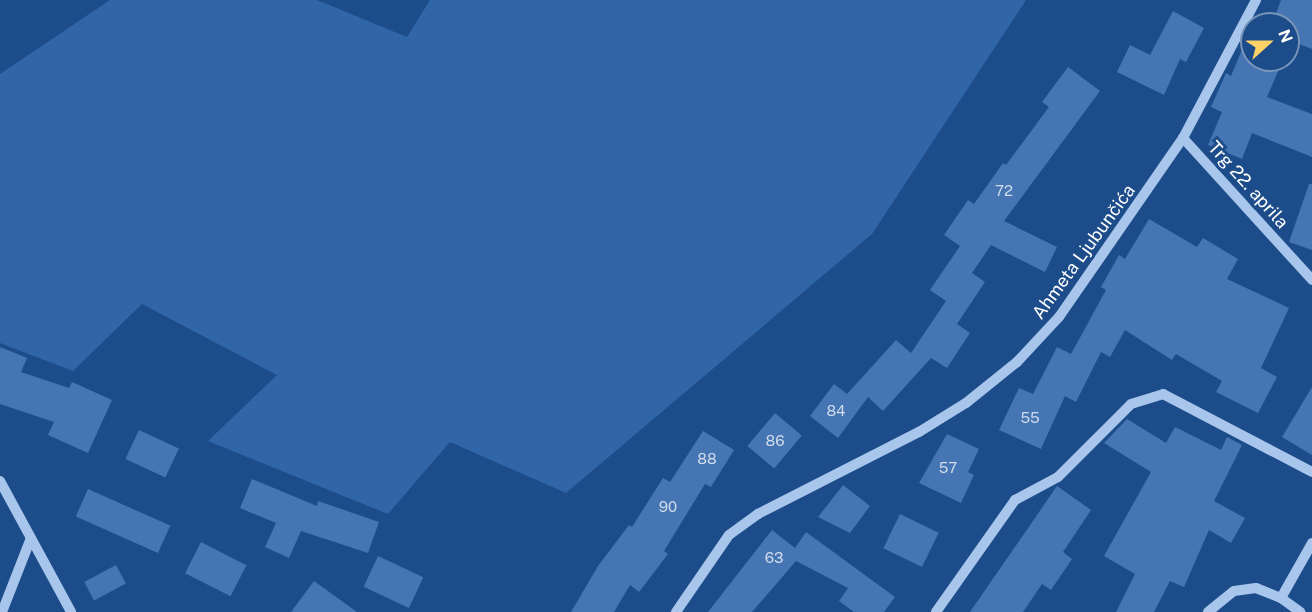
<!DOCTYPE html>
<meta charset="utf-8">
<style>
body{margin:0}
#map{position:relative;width:1312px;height:612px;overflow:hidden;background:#1d4c8a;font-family:"Public Sans",sans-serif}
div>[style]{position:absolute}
.green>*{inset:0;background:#3065a8}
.building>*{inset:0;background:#4575b2;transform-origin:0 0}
.minor>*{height:10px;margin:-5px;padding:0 5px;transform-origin:5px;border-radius:5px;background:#a8c6ec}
span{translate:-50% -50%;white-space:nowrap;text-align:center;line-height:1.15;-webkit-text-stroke:6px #1d4c8a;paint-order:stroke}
.number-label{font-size:15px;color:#d0dcec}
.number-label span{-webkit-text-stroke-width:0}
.street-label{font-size:18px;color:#fff}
.north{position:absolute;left:1240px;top:12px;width:60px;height:60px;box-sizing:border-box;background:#1d4c8a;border:2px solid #7794b9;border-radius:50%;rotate:69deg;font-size:16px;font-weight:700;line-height:24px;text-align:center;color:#fff}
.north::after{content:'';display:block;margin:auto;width:21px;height:27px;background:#fcd267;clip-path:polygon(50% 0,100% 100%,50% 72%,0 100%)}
</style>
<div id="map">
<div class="green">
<div style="clip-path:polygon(110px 0,317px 0,407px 37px,430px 0,1026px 0,872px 234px,566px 493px,450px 442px,388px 514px,208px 441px,277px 375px,142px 304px,73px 371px,0 343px,0 74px)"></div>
</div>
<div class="building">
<div style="clip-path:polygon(1281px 0,1312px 0,1312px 49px,1288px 40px,1288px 24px,1272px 24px)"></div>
<div style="clip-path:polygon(1173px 11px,1204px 28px,1186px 62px,1180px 59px,1164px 95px,1117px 72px,1130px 45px,1150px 55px)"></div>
<div style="clip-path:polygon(1252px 26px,1252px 60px,1283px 60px,1267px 97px,1312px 114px,1312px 157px,1252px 133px,1242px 159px,1208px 145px,1222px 112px,1211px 107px,1226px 73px,1231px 76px)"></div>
<div style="clip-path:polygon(1068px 67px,1100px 91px,1004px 221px,1057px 247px,1045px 272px,991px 245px,972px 273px,985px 282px,957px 324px,970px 333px,947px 368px,931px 358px,883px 411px,868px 397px,838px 438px,810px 416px,834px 384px,847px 394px,896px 340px,911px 353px,946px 301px,930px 290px,960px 246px,944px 235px,968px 200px,974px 204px,1003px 163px,1006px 165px,1049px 107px,1042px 102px)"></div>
<div style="clip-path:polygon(1309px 184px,1312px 184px,1312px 250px,1289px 242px)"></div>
<div style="clip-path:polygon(1149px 219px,1197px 247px,1203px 238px,1238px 259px,1227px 279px,1289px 308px,1261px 368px,1277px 377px,1258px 413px,1216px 392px,1222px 381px,1176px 354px,1172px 360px,1125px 330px,1110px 357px,1101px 352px,1076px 402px,1065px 396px,1041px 449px,999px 430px,1019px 388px,1033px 394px,1057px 347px,1071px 354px,1106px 290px,1101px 287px,1119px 255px,1125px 259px)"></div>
<div style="clip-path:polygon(0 347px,27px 358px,21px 372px,69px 388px,72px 382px,112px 400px,88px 453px,48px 435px,54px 422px,0 404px)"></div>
<div style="clip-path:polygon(1312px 387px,1312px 455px,1282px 437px)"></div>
<div style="left:775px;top:413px;width:35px;height:43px;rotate:40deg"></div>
<div style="clip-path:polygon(1127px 419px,1166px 443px,1175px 427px,1221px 450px,1227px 437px,1242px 445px,1214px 501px,1245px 518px,1231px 543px,1209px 530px,1184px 587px,1170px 581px,1154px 612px,1116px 612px,1135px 574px,1104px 556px,1151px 472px,1104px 443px)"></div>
<div style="left:139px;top:430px;width:44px;height:32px;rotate:25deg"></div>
<div style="clip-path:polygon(703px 431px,734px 450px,711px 487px,705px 484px,664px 551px,668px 554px,639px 592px,630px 585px,614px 612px,571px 612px,598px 566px,629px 525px,632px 527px,663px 478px,670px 482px)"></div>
<div style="clip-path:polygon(947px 434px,979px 449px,968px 472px,974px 475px,961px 503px,919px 483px)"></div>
<div style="clip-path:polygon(252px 479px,317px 506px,318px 501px,379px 522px,368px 553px,301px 531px,289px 558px,265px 547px,276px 523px,240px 508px)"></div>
<div style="clip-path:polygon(843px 485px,870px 506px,850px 533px,818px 517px)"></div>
<div style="clip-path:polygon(1057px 486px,1091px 510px,1063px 552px,1072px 559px,1051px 590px,1042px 584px,1023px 612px,970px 612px)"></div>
<div style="left:88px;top:489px;width:90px;height:30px;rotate:24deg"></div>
<div style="left:900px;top:514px;width:43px;height:38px;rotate:26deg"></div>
<div style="clip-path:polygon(772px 530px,795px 548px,806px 532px,895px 597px,884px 612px,854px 612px,839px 601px,848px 588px,796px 561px,752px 612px,708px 612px)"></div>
<div style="left:201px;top:542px;width:51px;height:35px;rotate:27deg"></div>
<div style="left:378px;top:556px;width:50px;height:34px;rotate:25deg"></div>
<div style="left:116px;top:565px;width:21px;height:36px;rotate:62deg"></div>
<div style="clip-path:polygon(314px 581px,357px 612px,291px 612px)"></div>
</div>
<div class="minor">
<div style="left:1183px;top:138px;width:192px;rotate:47.7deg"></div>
<div style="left:0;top:481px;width:149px;rotate:61.5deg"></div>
<div style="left:1281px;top:598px;width:63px;rotate:-60.6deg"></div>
<div style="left:2px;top:612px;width:79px;rotate:-68.6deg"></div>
<div style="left:676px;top:612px;width:93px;rotate:-55.5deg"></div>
<div style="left:729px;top:535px;width:36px;rotate:-36deg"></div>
<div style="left:758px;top:514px;width:181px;rotate:-27deg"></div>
<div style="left:919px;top:432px;width:55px;rotate:-31.7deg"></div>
<div style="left:966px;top:403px;width:65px;rotate:-38.8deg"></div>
<div style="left:1017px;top:362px;width:62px;rotate:-47deg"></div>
<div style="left:1059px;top:317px;width:218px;rotate:-55.3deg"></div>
<div style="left:1183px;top:138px;width:156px;rotate:-62.1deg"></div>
<div style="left:936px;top:612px;width:137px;rotate:-54.8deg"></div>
<div style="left:1015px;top:500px;width:49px;rotate:-28.1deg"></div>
<div style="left:1058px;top:477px;width:103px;rotate:-45deg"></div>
<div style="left:1131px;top:404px;width:34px;rotate:-17deg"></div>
<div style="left:1163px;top:394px;width:168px;rotate:27.6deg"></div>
<div style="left:1208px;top:612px;width:33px;rotate:-39deg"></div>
<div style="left:1234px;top:591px;width:22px;rotate:-8deg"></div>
<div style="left:1256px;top:588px;width:27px;rotate:22deg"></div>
<div style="left:1281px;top:598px;width:24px;rotate:36deg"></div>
</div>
<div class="number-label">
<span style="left:1004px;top:191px">72</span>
<span style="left:836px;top:411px">84</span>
<span style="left:1030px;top:418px">55</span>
<span style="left:775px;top:441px">86</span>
<span style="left:707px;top:459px">88</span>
<span style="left:948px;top:468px">57</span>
<span style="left:668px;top:507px">90</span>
<span style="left:774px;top:558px">63</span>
</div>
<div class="street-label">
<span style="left:1248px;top:185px;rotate:48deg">Trg 22. aprila</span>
<span style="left:1084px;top:252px;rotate:-54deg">Ahmeta Ljubunčića</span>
</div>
<div class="north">N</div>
</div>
